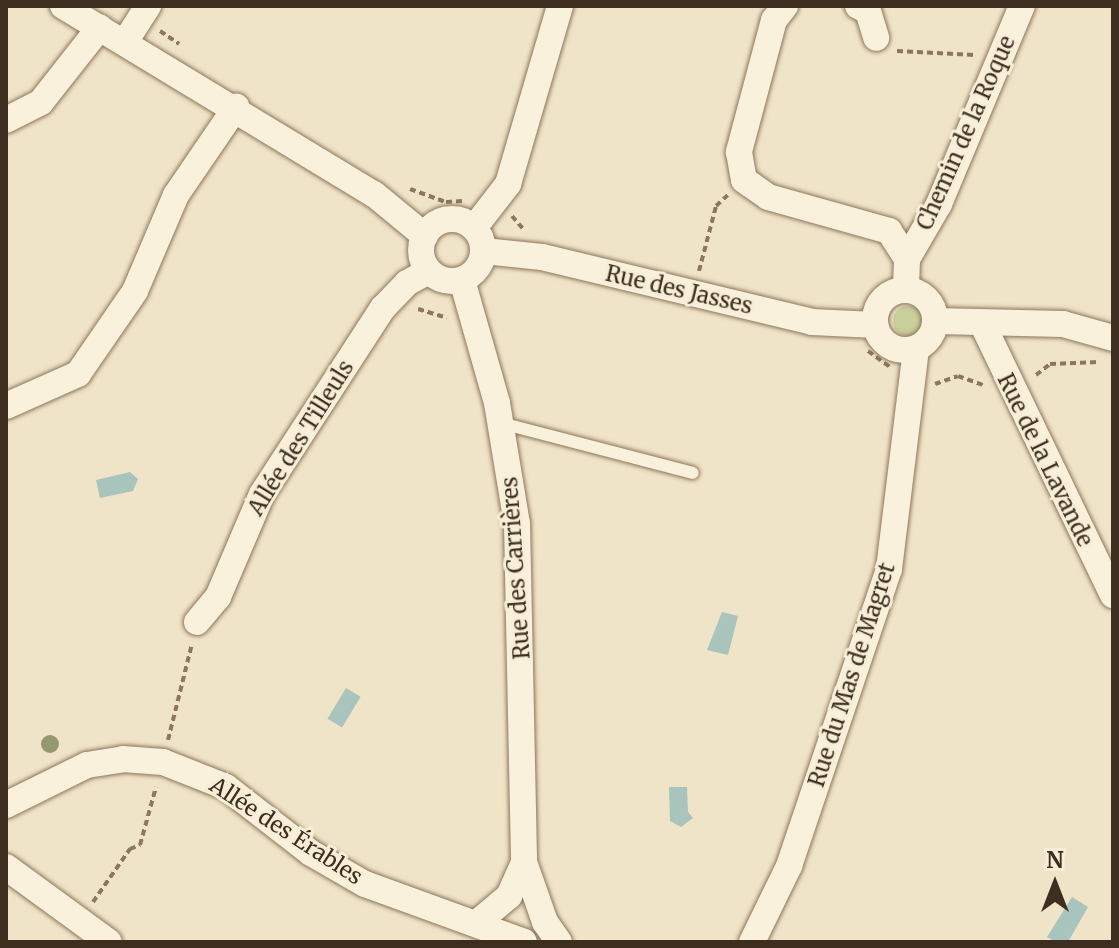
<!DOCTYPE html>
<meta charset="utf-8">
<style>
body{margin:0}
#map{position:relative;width:1119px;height:948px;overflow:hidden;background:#f0e4c8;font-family:Merriweather,serif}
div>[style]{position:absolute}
.green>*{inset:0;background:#c9cf9b}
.round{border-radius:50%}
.water>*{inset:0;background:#a9c4bc;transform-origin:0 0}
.path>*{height:4px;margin-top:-2px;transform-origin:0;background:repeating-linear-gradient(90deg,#8d765c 0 6px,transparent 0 10px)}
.roads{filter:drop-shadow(0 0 2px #8d765c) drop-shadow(0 0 2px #8d765c)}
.service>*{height:12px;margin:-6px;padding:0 6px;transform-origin:6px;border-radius:6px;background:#faf1dc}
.minor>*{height:26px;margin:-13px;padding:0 13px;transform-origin:13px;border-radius:13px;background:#faf1dc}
.minor>.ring{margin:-13px;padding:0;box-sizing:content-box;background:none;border:26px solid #faf1dc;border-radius:50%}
.trees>*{width:18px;height:18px;margin:-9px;border-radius:50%;background:#96986f}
span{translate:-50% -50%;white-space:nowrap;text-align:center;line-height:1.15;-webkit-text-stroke:6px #f7eed8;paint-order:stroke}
.street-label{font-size:22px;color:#3d2e20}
.frame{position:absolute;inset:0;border:8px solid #3d2e20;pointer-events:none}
.north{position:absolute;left:1015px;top:844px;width:80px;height:80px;-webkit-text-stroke:6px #f7eed8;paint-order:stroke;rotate:0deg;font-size:22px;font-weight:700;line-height:32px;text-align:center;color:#3d2e20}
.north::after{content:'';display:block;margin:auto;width:28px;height:36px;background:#3d2e20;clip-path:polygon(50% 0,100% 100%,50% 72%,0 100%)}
</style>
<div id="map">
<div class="green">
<div class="round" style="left:893px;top:306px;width:30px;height:30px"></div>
</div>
<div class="water">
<div style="clip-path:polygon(130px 472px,138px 479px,133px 491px,100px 498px,96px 480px)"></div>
<div style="clip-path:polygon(722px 612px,738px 616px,728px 655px,707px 650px)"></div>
<div style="left:346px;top:688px;width:17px;height:36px;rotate:31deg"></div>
<div style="clip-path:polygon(669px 787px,687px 787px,688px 812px,693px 818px,681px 827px,670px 821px)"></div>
<div style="clip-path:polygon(1072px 897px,1088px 907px,1068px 942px,1056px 942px,1047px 937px)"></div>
</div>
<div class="path">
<div style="left:160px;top:31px;width:23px;rotate:34deg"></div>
<div style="left:897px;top:51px;width:78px;rotate:2.9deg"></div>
<div style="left:410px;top:189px;width:38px;rotate:20deg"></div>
<div style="left:446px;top:202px;width:17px;rotate:-3deg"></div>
<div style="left:512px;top:216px;width:18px;rotate:49deg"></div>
<div style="left:699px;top:271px;width:67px;rotate:-75.3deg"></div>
<div style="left:716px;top:206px;width:16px;rotate:-43deg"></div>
<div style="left:418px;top:309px;width:30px;rotate:17deg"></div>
<div style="left:868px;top:351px;width:27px;rotate:36deg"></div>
<div style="left:1036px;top:375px;width:18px;rotate:-38deg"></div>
<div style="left:1050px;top:364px;width:49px;rotate:-2.3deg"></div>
<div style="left:935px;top:384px;width:24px;rotate:-19deg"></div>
<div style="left:958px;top:376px;width:27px;rotate:20deg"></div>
<div style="left:168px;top:740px;width:99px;rotate:-76deg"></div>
<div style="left:93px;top:902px;width:65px;rotate:-55.1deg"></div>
<div style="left:130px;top:849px;width:11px;rotate:-22deg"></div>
<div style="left:140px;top:845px;width:60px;rotate:-74.6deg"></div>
</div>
<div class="roads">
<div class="service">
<div style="left:501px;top:423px;width:198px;rotate:14.6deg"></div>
</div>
<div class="minor">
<div style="left:63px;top:6px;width:363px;rotate:31.2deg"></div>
<div style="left:374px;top:194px;width:66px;rotate:39.5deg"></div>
<div style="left:785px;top:6px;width:18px;rotate:128deg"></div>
<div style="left:774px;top:20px;width:137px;rotate:104.9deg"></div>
<div style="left:739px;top:152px;width:28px;rotate:80deg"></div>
<div style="left:744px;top:180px;width:29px;rotate:35deg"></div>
<div style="left:768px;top:197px;width:126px;rotate:15.7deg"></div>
<div style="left:889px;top:231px;width:33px;rotate:57deg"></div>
<div style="left:907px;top:259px;width:30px;rotate:92deg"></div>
<div style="left:858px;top:6px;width:11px;rotate:27deg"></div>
<div style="left:868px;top:11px;width:28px;rotate:73deg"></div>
<div style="left:125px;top:42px;width:43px;rotate:-57.4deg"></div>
<div style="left:6px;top:120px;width:39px;rotate:-27deg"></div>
<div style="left:41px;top:102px;width:95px;rotate:-51.8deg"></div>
<div class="ring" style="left:421px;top:219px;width:36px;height:36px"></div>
<div style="left:474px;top:228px;width:56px;rotate:-52.3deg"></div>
<div style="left:508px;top:184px;width:185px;rotate:-73.7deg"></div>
<div style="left:484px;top:251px;width:58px;rotate:5.9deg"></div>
<div style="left:542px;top:257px;width:278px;rotate:13.5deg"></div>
<div style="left:812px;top:322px;width:63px;rotate:2.7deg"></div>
<div style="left:907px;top:259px;width:64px;rotate:-59.8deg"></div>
<div style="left:939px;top:204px;width:215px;rotate:-67.3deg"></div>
<div style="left:462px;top:280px;width:128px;rotate:74.1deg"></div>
<div style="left:497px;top:403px;width:123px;rotate:80.6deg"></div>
<div style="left:517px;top:524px;width:338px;rotate:88.8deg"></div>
<div style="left:524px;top:862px;width:64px;rotate:70.7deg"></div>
<div style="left:545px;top:922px;width:24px;rotate:55deg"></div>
<div class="ring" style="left:875px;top:290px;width:34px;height:34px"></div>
<div style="left:936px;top:321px;width:127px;rotate:1.4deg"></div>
<div style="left:1063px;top:324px;width:52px;rotate:15.6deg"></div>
<div style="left:982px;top:323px;width:302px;rotate:64.3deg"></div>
<div style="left:6px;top:406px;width:79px;rotate:-24deg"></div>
<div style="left:78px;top:374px;width:101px;rotate:-55.5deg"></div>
<div style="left:135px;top:291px;width:104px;rotate:-66.9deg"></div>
<div style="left:176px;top:195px;width:107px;rotate:-55.7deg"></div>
<div style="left:197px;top:622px;width:33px;rotate:-50deg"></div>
<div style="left:218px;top:597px;width:112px;rotate:-66.9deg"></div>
<div style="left:262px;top:494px;width:222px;rotate:-57deg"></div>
<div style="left:383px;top:308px;width:35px;rotate:-46deg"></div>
<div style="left:407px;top:283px;width:25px;rotate:-29deg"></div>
<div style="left:6px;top:805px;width:90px;rotate:-26.3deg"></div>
<div style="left:87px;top:765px;width:36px;rotate:-9deg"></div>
<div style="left:123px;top:759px;width:40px;rotate:4.3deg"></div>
<div style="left:163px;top:762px;width:68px;rotate:21.6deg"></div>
<div style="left:226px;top:787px;width:108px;rotate:37.8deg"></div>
<div style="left:311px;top:853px;width:62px;rotate:29.9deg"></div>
<div style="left:365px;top:884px;width:169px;rotate:20deg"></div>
<div style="left:6px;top:867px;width:127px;rotate:36.1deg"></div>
<div style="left:477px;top:923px;width:42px;rotate:-40.2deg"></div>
<div style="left:509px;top:896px;width:37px;rotate:-66deg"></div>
<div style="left:752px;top:942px;width:85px;rotate:-64deg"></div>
<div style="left:789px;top:866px;width:313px;rotate:-71.4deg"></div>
<div style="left:889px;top:569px;width:221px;rotate:-83deg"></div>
</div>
</div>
<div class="trees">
<div style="left:50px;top:744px"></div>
</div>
<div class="street-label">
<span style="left:966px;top:133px;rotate:-66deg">Chemin de la Roque</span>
<span style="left:679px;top:290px;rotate:13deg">Rue des Jasses</span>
<span style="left:301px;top:438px;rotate:-58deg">Allée des Tilleuls</span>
<span style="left:1045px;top:460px;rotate:64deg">Rue de la Lavande</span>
<span style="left:516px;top:568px;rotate:-94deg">Rue des Carrières</span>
<span style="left:852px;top:675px;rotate:-72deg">Rue du Mas de Magret</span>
<span style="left:286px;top:831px;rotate:33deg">Allée des Érables</span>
</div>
<div class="frame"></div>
<div class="north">N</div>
</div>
